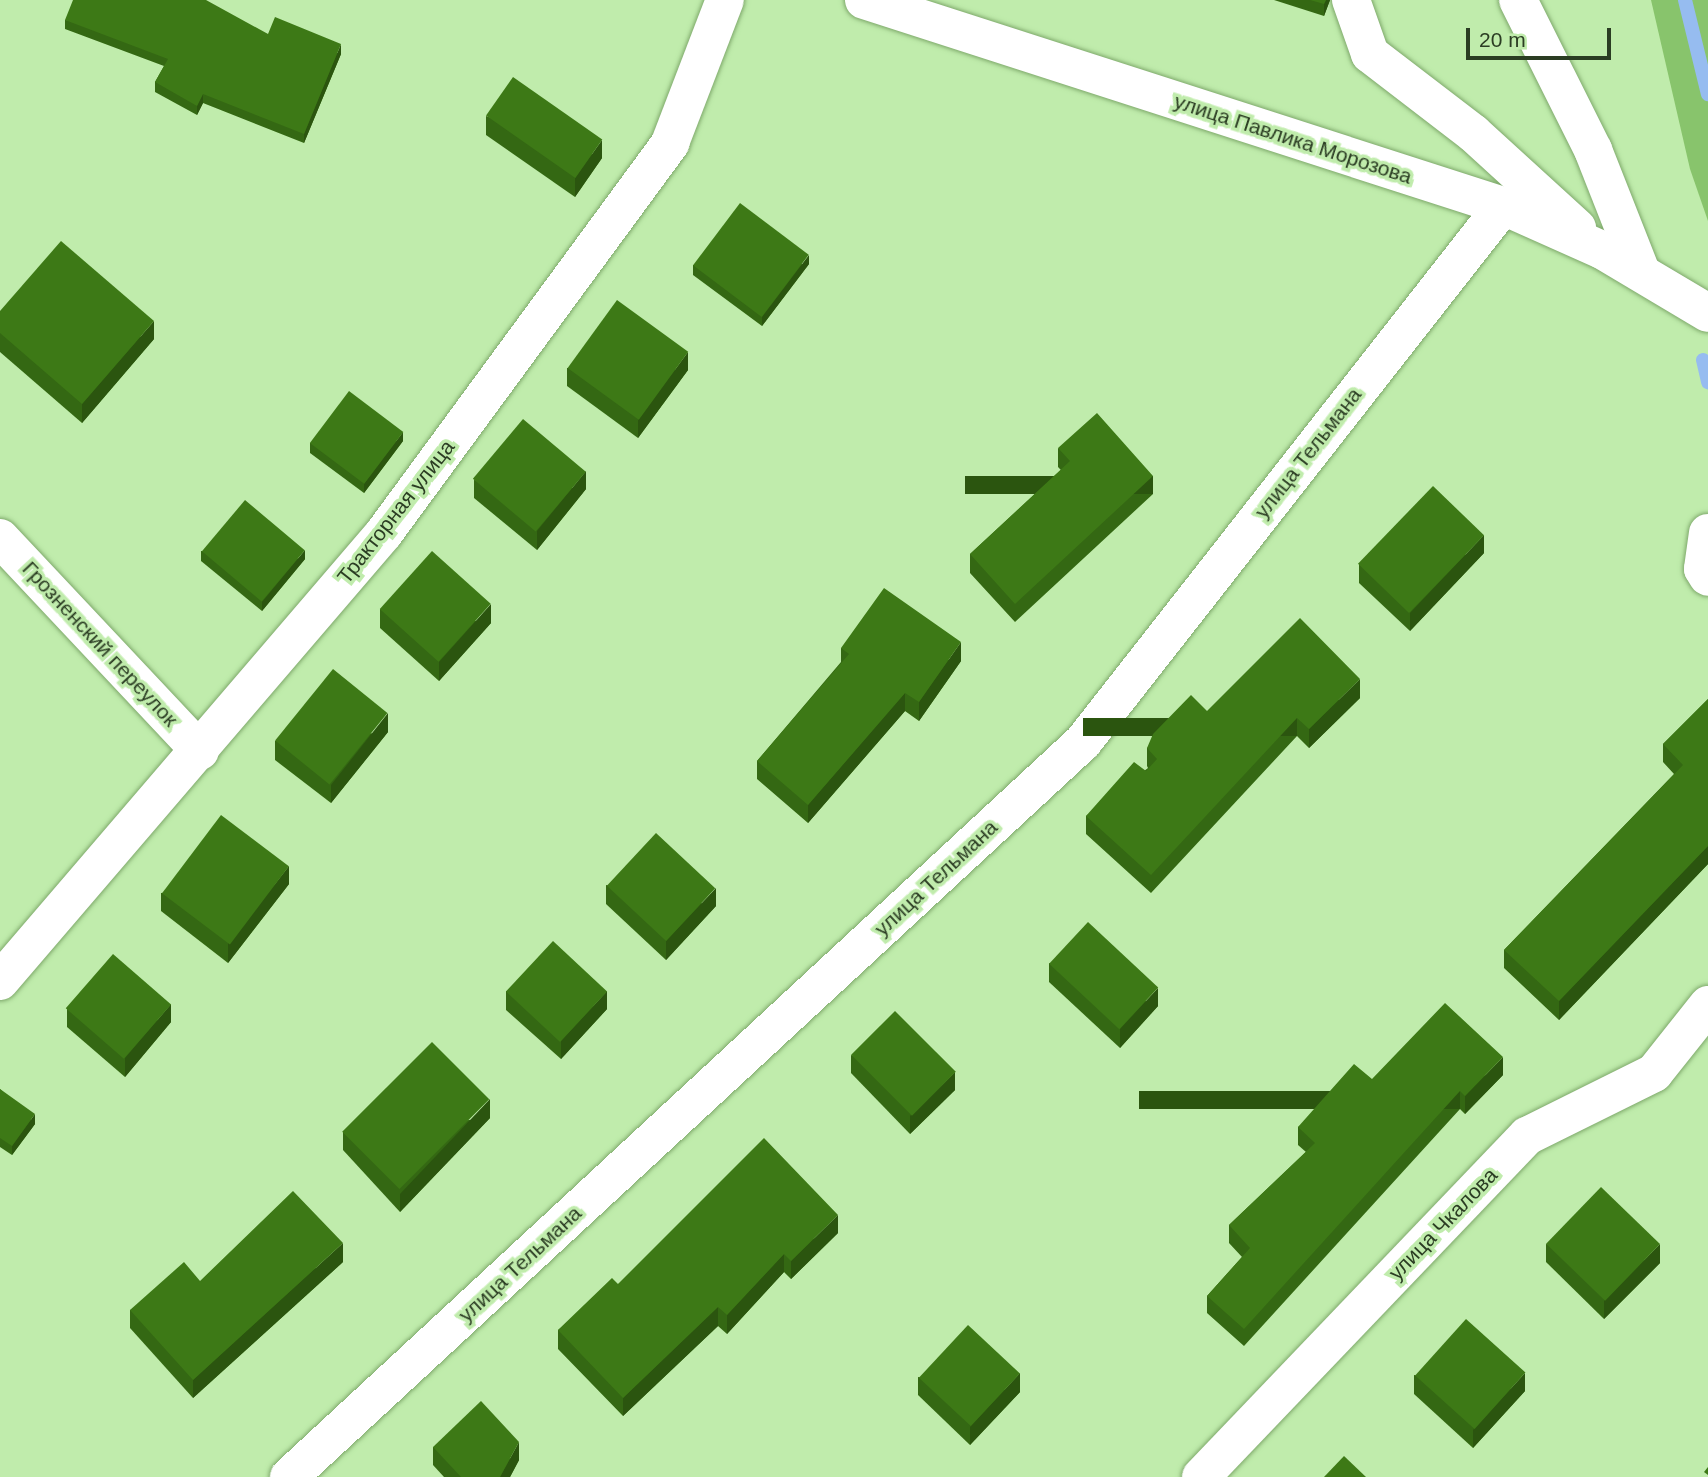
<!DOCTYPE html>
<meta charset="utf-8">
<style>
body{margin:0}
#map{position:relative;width:1708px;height:1477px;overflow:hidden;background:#c0ecac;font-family:Arial,sans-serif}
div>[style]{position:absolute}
.green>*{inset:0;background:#88c46c}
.stream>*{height:14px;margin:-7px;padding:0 7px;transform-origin:7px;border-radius:7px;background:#96bcf0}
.roads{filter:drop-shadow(0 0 2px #7ea96b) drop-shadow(0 0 2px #7ea96b)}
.minor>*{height:38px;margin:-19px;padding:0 19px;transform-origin:19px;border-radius:19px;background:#fff}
.wall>*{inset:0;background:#346813}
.shaded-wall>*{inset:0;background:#2b550f;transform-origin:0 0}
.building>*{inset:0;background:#3d7916;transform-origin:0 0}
span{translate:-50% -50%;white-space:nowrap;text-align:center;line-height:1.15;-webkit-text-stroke:7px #c0ecac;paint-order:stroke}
.street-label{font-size:21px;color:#2b3d23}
.scale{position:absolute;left:1466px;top:28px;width:145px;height:32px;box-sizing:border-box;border:4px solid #2b3d23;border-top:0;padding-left:9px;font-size:21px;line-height:24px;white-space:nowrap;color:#2b3d23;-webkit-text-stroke:5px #c0ecac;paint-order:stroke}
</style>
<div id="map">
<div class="green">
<div style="clip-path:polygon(1651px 0,1708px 0,1708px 221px,1690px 169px)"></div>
</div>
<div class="stream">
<div style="left:1685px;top:0;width:97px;rotate:76.3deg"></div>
<div style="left:1703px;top:360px;width:23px;rotate:77deg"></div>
</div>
<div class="roads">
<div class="minor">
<div style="left:864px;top:0;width:671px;rotate:17.87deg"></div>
<div style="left:1503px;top:206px;width:108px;rotate:24deg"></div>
<div style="left:1602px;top:250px;width:123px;rotate:30.7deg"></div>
<div style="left:1351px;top:0;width:57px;rotate:70.6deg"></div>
<div style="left:1370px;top:54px;width:130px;rotate:37.5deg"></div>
<div style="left:1473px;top:133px;width:141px;rotate:42.4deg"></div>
<div style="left:1518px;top:0;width:168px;rotate:63.4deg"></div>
<div style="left:1593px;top:150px;width:131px;rotate:68.5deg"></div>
<div style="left:1708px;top:533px;width:36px;rotate:98deg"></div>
<div style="left:1703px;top:569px;width:9px;rotate:58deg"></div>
<div style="left:0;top:538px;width:292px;rotate:46.8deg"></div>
<div style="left:0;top:981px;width:590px;rotate:-49.4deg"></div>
<div style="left:384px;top:533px;width:484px;rotate:-53.7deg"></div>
<div style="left:670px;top:143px;width:153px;rotate:-69deg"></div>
<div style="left:289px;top:1477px;width:1082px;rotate:-42.79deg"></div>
<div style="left:1083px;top:742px;width:681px;rotate:-51.92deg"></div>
<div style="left:1201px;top:1477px;width:472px;rotate:-46.3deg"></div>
<div style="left:1527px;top:1136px;width:142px;rotate:-26.4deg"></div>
<div style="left:1654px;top:1073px;width:87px;rotate:-51.5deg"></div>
</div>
</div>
<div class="wall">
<div style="clip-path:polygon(1274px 0,1330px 0,1324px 16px)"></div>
<div style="clip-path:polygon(65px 20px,268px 34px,341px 54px,304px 143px,203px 103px,197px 115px,155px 92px,155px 82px,164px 66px,65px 29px)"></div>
<div style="clip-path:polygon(486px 116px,602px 158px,575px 197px,486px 135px)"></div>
<div style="clip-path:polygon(809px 264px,762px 326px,693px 275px,693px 265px)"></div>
<div style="clip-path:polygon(0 311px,154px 339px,82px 423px,0 352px)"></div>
<div style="clip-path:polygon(567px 368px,688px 370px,638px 438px,567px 386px)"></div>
<div style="clip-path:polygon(403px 441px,364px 493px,310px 453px,310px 443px)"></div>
<div style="clip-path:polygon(1058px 448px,1153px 494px,1015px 622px,970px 573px,970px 554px,1061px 470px,1058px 467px)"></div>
<div style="clip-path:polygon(474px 480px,586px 489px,537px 550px,474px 498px)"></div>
<div style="clip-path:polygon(201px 551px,305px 559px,262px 611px,201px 561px)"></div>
<div style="clip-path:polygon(1484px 553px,1410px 631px,1359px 583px,1359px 564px)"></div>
<div style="clip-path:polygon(380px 609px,491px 623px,439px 681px,380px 628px)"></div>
<div style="clip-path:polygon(841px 648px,961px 661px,919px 721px,905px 711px,808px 823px,757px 779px,757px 761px,841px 662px)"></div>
<div style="clip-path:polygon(1360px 698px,1309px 748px,1297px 736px,1151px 893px,1086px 834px,1086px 816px,1148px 768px,1147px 766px,1147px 748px,1207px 711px)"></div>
<div style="clip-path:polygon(1708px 699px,1708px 864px,1559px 1020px,1504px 968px,1504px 950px,1674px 774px,1663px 762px,1663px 744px)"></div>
<div style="clip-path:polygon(388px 732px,331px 803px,275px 760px,275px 741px)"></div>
<div style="clip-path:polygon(289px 884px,228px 963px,161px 911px,161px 893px)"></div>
<div style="clip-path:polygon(606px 885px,716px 906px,666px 960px,606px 904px)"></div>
<div style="clip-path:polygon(1049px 963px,1158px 1006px,1120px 1048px,1049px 982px)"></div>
<div style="clip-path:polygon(506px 991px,607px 1009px,561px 1059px,506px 1010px)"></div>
<div style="clip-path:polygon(67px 1009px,171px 1022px,125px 1077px,67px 1027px)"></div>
<div style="clip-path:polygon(851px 1055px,955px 1090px,910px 1134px,851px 1073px)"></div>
<div style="clip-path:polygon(1503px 1075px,1465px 1114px,1460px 1109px,1244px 1346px,1207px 1313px,1207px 1296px,1242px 1257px,1229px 1243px,1229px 1225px,1306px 1152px,1298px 1145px,1298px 1127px,1372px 1079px)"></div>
<div style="clip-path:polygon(0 1089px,35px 1124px,12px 1155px,0 1147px)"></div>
<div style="clip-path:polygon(490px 1118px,400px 1212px,343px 1150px,343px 1132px)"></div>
<div style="clip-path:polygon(838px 1233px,791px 1279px,784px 1272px,727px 1334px,718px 1326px,623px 1416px,558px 1349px,558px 1330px,618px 1284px)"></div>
<div style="clip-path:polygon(1546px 1244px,1660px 1263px,1604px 1319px,1546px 1262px)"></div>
<div style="clip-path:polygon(343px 1262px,193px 1398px,130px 1328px,130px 1310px)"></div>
<div style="clip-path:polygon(1414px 1375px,1525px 1391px,1473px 1448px,1414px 1394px)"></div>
<div style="clip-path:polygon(918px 1377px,1020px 1392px,970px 1445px,918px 1395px)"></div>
<div style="clip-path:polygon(433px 1447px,519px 1460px,510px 1477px,444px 1477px,433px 1465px)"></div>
</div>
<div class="shaded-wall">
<div style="clip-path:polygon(1326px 0,1330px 0,1324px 16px,1324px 4px)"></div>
<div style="clip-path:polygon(341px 44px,341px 54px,304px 143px,304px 134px)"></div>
<div style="clip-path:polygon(203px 94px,203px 103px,197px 115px,197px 106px)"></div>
<div style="clip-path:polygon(602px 140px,602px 158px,575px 197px,575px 178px)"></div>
<div style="clip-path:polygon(809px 255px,809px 264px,762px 326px,762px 317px)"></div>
<div style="clip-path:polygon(154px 321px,154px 339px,82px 423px,82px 404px)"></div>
<div style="clip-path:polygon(688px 352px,688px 370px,638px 438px,638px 420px)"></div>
<div style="clip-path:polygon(403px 432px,403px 441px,364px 493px,364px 484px)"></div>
<div style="clip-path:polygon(586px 471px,586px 489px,537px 550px,537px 531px)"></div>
<div style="left:1153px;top:476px;width:18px;height:188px;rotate:90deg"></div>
<div style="clip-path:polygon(1484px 535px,1484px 553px,1410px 631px,1410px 613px)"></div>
<div style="clip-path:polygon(305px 550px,305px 559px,262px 611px,262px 602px)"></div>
<div style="clip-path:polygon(491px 604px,491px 623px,439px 681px,439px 662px)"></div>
<div style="clip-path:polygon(961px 642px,961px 661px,919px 721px,919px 702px)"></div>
<div style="clip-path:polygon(1360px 679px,1360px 698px,1309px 748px,1309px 729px)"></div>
<div style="clip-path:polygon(905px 693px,905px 711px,808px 823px,808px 805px)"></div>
<div style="clip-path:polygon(388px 713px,388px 732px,331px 803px,331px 785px)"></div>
<div style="left:1297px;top:718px;width:18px;height:214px;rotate:90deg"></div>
<div style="clip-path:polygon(1708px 846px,1708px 864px,1559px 1020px,1559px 1001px)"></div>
<div style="clip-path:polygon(289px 866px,289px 884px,228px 963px,228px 944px)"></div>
<div style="clip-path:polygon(716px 888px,716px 906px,666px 960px,666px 941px)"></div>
<div style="clip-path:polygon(1158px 988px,1158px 1006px,1120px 1048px,1120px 1029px)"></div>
<div style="clip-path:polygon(607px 991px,607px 1009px,561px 1059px,561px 1041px)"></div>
<div style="clip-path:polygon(171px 1004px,171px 1022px,125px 1077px,125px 1058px)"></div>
<div style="clip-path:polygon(1503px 1057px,1503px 1075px,1465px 1114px,1465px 1096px)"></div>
<div style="clip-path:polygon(955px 1072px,955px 1090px,910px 1134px,910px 1116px)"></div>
<div style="left:1460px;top:1091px;width:18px;height:321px;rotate:90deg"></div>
<div style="clip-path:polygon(490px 1099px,490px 1118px,400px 1212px,400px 1194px)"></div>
<div style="clip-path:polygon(35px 1114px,35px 1124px,12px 1155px,12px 1146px)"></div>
<div style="clip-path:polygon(838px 1215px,838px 1233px,791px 1279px,791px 1261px)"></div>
<div style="clip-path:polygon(343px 1243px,343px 1262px,193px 1398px,193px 1380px)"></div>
<div style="clip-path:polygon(1660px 1244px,1660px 1263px,1604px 1319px,1604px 1301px)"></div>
<div style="clip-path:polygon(784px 1254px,784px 1272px,727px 1334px,727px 1315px)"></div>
<div style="clip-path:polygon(718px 1307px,718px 1326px,623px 1416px,623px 1398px)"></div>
<div style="clip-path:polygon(1020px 1373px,1020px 1392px,970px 1445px,970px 1427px)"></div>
<div style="clip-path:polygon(1525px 1373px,1525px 1391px,1473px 1448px,1473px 1430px)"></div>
<div style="clip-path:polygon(519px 1442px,519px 1460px,510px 1477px,500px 1477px)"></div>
</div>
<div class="building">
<div style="clip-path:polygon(73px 0,206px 0,268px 34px,275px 17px,341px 44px,304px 134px,203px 94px,197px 106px,155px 82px,168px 59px,65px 20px)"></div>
<div style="clip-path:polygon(1310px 0,1326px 0,1324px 4px)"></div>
<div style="left:513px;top:77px;width:109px;height:47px;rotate:35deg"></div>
<div style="left:740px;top:203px;width:86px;height:78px;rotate:37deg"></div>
<div style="clip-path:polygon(61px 241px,154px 321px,82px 404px,0 333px,0 311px)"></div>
<div style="left:617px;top:300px;width:88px;height:84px;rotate:36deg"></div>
<div style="left:349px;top:391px;width:68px;height:65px;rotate:37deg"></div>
<div style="clip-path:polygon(1097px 413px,1153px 476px,1015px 604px,970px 554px,1070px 461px,1058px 448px)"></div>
<div style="left:523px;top:419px;width:82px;height:78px;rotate:40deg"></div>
<div style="left:1433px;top:486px;width:71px;height:108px;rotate:44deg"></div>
<div style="left:245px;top:500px;width:78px;height:67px;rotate:40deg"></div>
<div style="left:432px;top:551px;width:79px;height:78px;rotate:42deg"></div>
<div style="clip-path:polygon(884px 588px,961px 642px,919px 702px,905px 693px,808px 805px,757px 761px,849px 654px,841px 648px)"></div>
<div style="clip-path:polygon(1300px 618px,1360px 679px,1309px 729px,1297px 718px,1151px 875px,1086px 816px,1134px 762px,1146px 771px,1157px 759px,1147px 748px,1153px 734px,1191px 695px,1207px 711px)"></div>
<div style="left:333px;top:669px;width:70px;height:92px;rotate:39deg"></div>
<div style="clip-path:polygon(1708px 699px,1708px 846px,1559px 1001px,1504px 950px,1683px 765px,1663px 744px)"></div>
<div style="left:221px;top:815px;width:85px;height:98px;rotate:37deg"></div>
<div style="left:656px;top:833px;width:81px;height:72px;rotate:43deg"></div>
<div style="left:1088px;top:922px;width:96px;height:57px;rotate:43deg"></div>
<div style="left:553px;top:941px;width:74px;height:69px;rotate:43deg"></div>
<div style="left:113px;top:954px;width:77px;height:72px;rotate:41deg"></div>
<div style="clip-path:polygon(1445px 1003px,1503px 1057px,1465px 1096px,1460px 1091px,1244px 1329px,1207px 1296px,1250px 1248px,1229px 1225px,1315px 1143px,1298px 1127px,1354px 1064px,1372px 1079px)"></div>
<div style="left:895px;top:1011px;width:86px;height:62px;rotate:45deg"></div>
<div style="left:432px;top:1042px;width:81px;height:127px;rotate:45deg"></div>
<div style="clip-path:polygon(0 1089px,35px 1114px,12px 1146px,0 1138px)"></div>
<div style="clip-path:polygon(764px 1138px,838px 1215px,791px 1261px,784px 1254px,727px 1315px,718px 1307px,623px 1398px,558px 1330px,612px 1278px,618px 1284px)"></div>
<div style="left:1601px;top:1187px;width:82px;height:79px;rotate:44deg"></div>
<div style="clip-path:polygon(293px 1191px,343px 1243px,193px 1380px,130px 1310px,184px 1262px,200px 1281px)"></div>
<div style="left:1466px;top:1319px;width:80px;height:76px;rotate:42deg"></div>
<div style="left:968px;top:1325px;width:71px;height:72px;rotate:43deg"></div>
<div style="clip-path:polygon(481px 1401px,519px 1442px,500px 1477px,461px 1477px,433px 1447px)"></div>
<div style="clip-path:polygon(1344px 1456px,1366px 1477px,1324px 1477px)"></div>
<div style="clip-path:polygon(1708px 1467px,1708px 1475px,1704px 1472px)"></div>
</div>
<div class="street-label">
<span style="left:1293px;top:139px;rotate:18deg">улица Павлика Морозова</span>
<span style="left:1308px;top:453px;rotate:-52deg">улица Тельмана</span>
<span style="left:396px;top:512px;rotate:-52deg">Тракторная улица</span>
<span style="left:100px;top:644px;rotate:47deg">Грозненский переулок</span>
<span style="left:936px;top:878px;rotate:-43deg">улица Тельмана</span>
<span style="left:1443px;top:1224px;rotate:-46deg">улица Чкалова</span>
<span style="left:520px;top:1264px;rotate:-43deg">улица Тельмана</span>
</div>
<div class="scale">20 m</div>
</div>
